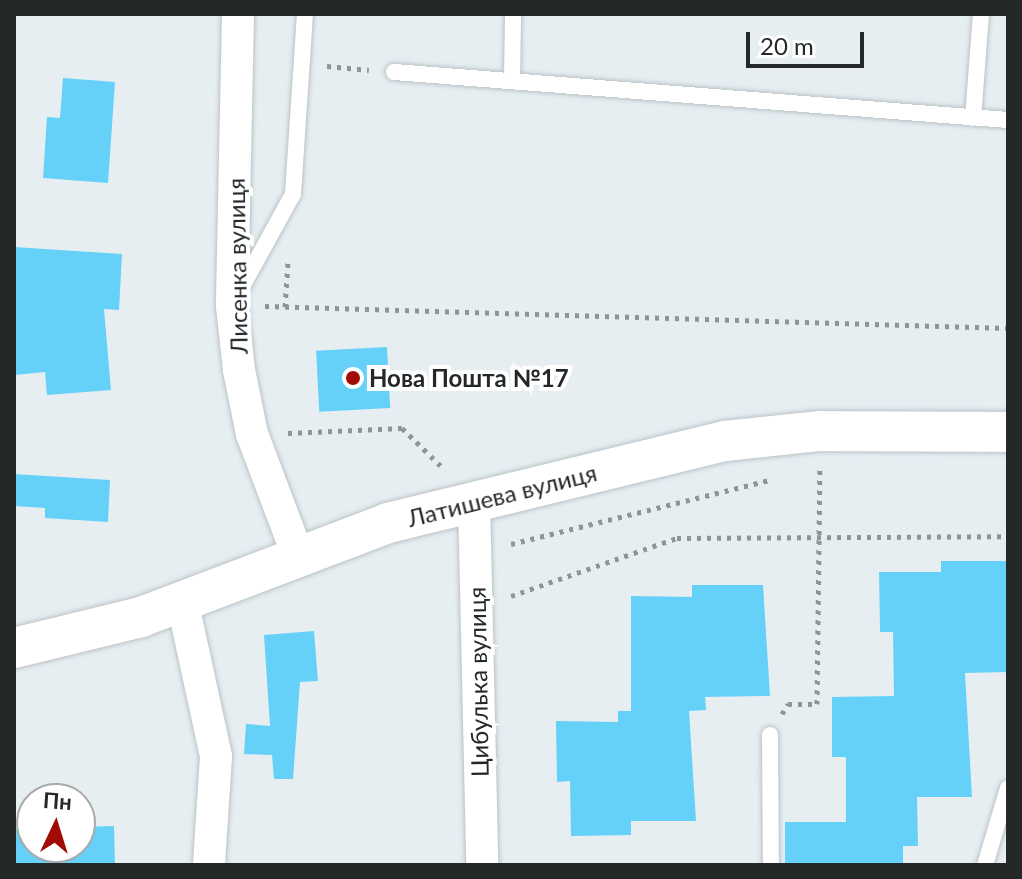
<!DOCTYPE html>
<meta charset="utf-8">
<style>
body{margin:0}
#map{position:relative;width:1022px;height:879px;overflow:hidden;background:#e6eef2;font-family:Lato,sans-serif}
div>[style]{position:absolute}
.building>*{inset:0;background:#66d1f8;transform-origin:0 0}
.path>*{height:5px;margin-top:-2.5px;transform-origin:0;background:repeating-linear-gradient(90deg,#8e9497 0 4px,transparent 0 10px)}
.roads{filter:drop-shadow(0 0 2px #bbc3c6) drop-shadow(0 0 2px #bbc3c6)}
.service>*{height:16px;margin:-8px;padding:0 8px;transform-origin:8px;border-radius:8px;background:#fff}
.minor>*{height:32px;margin:-16px;padding:0 16px;transform-origin:16px;border-radius:16px;background:#fff}
.tertiary>*{height:40px;margin:-20px;padding:0 20px;transform-origin:20px;border-radius:20px;background:#fff}
.dots>*{width:22px;height:22px;translate:-50% -50%;box-sizing:border-box;border:4px solid #fff;border-radius:50%}
span{translate:-50% -50%;white-space:nowrap;text-align:center;line-height:1.15;-webkit-text-stroke:8px #fff;paint-order:stroke}
.street-label{font-size:24px;color:#252829}
.poi-label{font-size:24px;color:#252829;font-weight:700}
.left{translate:0 -50%;text-align:left}
.frame{position:absolute;inset:0;border:16px solid #252829;pointer-events:none}
.north{position:absolute;left:16px;top:783px;width:80px;height:80px;box-sizing:border-box;background:#fff;border:2px solid #a8a9a9;border-radius:50%;rotate:4deg;font-size:22px;font-weight:700;line-height:32px;text-align:center;color:#252829}
.north::after{content:'';display:block;margin:auto;width:28px;height:36px;background:#a20a05;clip-path:polygon(50% 0,100% 100%,50% 72%,0 100%)}
.scale{position:absolute;left:746px;top:32px;width:118px;height:36px;box-sizing:border-box;border:4px solid #252829;border-top:0;padding-left:10px;font-size:24px;line-height:28px;white-space:nowrap;color:#252829;-webkit-text-stroke:6px #fff;paint-order:stroke}
</style>
<div id="map">
<div class="building">
<div style="clip-path:polygon(63px 78px,115px 82px,108px 183px,43px 178px,47px 117px,60px 118px)"></div>
<div style="clip-path:polygon(14px 247px,122px 254px,119px 310px,104px 309px,111px 390px,47px 395px,45px 372px,14px 375px)"></div>
<div style="left:387px;top:347px;width:61px;height:71px;rotate:87deg"></div>
<div style="clip-path:polygon(14px 474px,110px 480px,108px 522px,45px 518px,45px 508px,14px 506px)"></div>
<div style="clip-path:polygon(941px 561px,1008px 561px,1008px 672px,965px 673px,972px 797px,917px 797px,918px 846px,903px 846px,903px 865px,785px 865px,785px 822px,846px 822px,846px 757px,832px 757px,832px 697px,894px 696px,893px 632px,880px 632px,879px 572px,941px 572px)"></div>
<div style="clip-path:polygon(692px 585px,763px 585px,770px 696px,705px 697px,706px 710px,689px 711px,696px 821px,631px 821px,631px 835px,571px 836px,570px 781px,557px 782px,556px 721px,618px 722px,618px 711px,631px 711px,631px 596px,692px 597px)"></div>
<div style="clip-path:polygon(314px 631px,318px 681px,300px 682px,293px 779px,274px 779px,272px 755px,244px 754px,246px 724px,270px 726px,264px 635px)"></div>
<div style="clip-path:polygon(114px 826px,115px 865px,16px 865px,15px 829px,32px 828px,32px 847px,80px 847px,80px 827px)"></div>
</div>
<div class="path">
<div style="left:327px;top:66px;width:42px;rotate:5.4deg"></div>
<div style="left:265px;top:306px;width:743px;rotate:1.7deg"></div>
<div style="left:285px;top:307px;width:45px;rotate:-86.2deg"></div>
<div style="left:288px;top:433px;width:114px;rotate:-2.5deg"></div>
<div style="left:402px;top:428px;width:60px;rotate:44.3deg"></div>
<div style="left:511px;top:544px;width:266px;rotate:-13.9deg"></div>
<div style="left:511px;top:596px;width:176px;rotate:-19.3deg"></div>
<div style="left:677px;top:538px;width:331px;rotate:-0.3deg"></div>
<div style="left:782px;top:714px;width:12px;rotate:-59deg"></div>
<div style="left:788px;top:704px;width:29px"></div>
<div style="left:817px;top:704px;width:236px;rotate:-89.3deg"></div>
</div>
<div class="roads">
<div class="service">
<div style="left:394px;top:72px;width:616px;rotate:4.47deg"></div>
<div style="left:512px;top:81px;width:67px;rotate:-89.1deg"></div>
<div style="left:973px;top:118px;width:104px;rotate:-85.6deg"></div>
<div style="left:238px;top:294px;width:114px;rotate:-61.2deg"></div>
<div style="left:293px;top:194px;width:180px;rotate:-86.2deg"></div>
<div style="left:770px;top:735px;width:130px;rotate:89.6deg"></div>
<div style="left:985px;top:865px;width:80px;rotate:-73.4deg"></div>
</div>
<div class="minor">
<div style="left:238px;top:14px;width:292px;rotate:91.2deg"></div>
<div style="left:232px;top:306px;width:64px;rotate:83.8deg"></div>
<div style="left:239px;top:370px;width:65px;rotate:78.5deg"></div>
<div style="left:252px;top:434px;width:130px;rotate:69.3deg"></div>
<div style="left:474px;top:499px;width:366px;rotate:88.7deg"></div>
<div style="left:182px;top:600px;width:160px;rotate:77.7deg"></div>
<div style="left:216px;top:756px;width:109px;rotate:93.7deg"></div>
</div>
<div class="tertiary">
<div style="left:14px;top:648px;width:131px;rotate:-13.7deg"></div>
<div style="left:141px;top:617px;width:264px;rotate:-20.8deg"></div>
<div style="left:388px;top:523px;width:347px;rotate:-13.7deg"></div>
<div style="left:725px;top:441px;width:96px;rotate:-6deg"></div>
<div style="left:820px;top:431px;width:188px;rotate:0.3deg"></div>
</div>
</div>
<div class="dots">
<div style="left:353px;top:378px;background:#a20a05"></div>
</div>
<div class="street-label">
<span style="left:237px;top:266px;rotate:-91deg">Лисенка вулиця</span>
<span style="left:502px;top:495px;rotate:-14deg">Латишева вулиця</span>
<span style="left:478px;top:682px;rotate:-91deg">Цибулька вулиця</span>
</div>
<div class="poi-label">
<span class="left" style="left:369px;top:378px">Нова Пошта №17</span>
</div>
<div class="frame"></div>
<div class="north">Пн</div>
<div class="scale">20 m</div>
</div>
